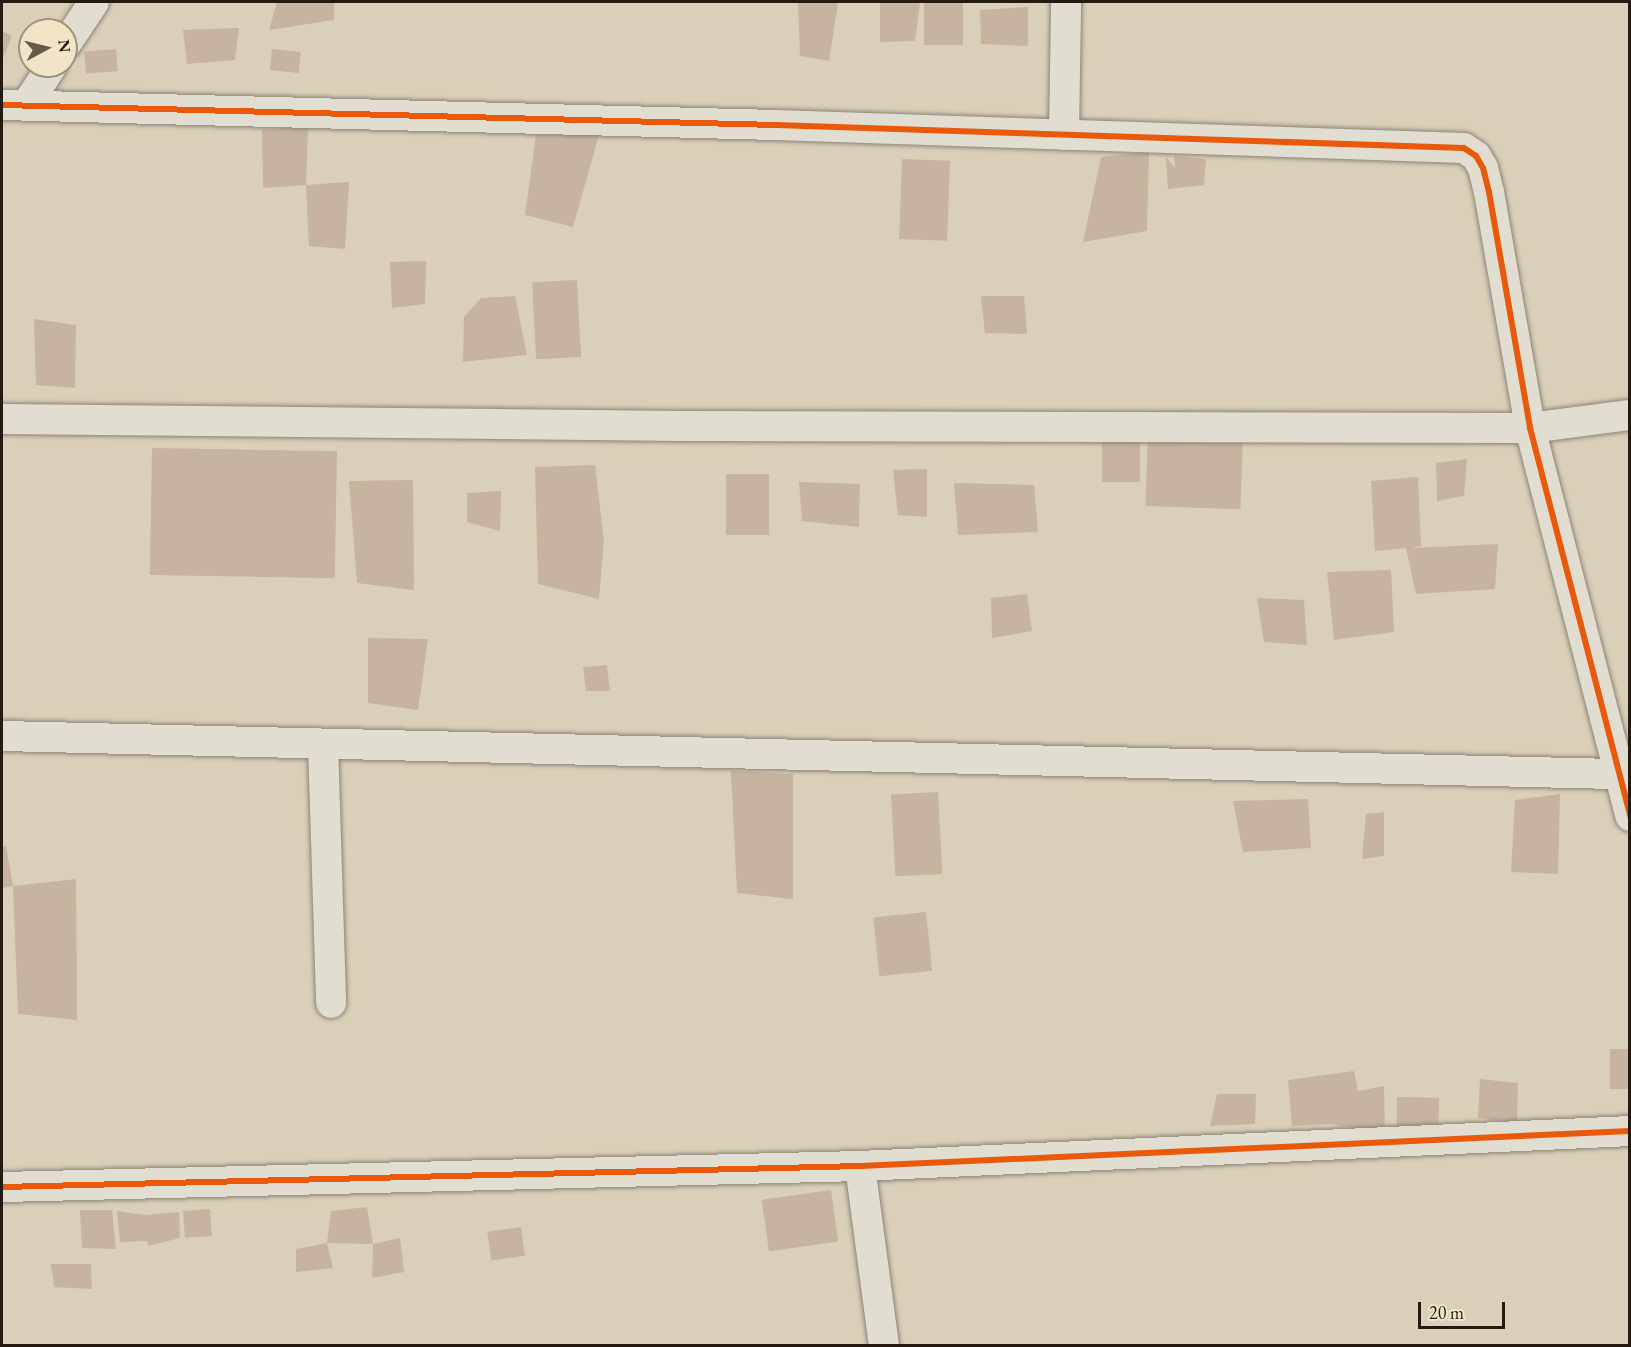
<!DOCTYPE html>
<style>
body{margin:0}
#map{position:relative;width:1631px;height:1347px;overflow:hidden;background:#dacfb8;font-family:"EB Garamond",serif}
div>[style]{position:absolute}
.building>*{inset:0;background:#c6b4a1;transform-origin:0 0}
.roads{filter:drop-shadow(0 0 2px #8b8477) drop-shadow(0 0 2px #8b8477)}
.minor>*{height:30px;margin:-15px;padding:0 15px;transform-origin:15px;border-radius:15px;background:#e2ddd1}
.cycleway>*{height:6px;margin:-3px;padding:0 3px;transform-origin:3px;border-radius:3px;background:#e8590c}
span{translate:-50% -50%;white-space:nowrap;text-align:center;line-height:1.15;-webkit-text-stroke:4.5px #f1e4c7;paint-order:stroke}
.frame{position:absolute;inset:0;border:3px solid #241a11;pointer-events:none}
.north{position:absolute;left:18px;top:18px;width:60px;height:60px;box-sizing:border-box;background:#f1e4c7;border:2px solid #9f937e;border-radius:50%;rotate:83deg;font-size:16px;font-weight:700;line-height:24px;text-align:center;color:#241a11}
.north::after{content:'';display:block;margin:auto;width:21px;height:27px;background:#64594b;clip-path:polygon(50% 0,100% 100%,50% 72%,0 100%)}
.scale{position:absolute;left:1418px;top:1302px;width:87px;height:27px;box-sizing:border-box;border:3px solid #241a11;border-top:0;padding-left:8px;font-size:18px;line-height:21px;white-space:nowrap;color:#241a11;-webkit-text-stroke:4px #f1e4c7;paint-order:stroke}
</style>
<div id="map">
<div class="building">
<div style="clip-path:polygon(277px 2px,334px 2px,334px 20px,269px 30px)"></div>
<div style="clip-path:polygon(798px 2px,838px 3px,829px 61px,800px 56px)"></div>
<div style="clip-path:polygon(880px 2px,920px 2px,915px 41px,880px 42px)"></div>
<div style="left:924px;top:2px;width:39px;height:43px"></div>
<div style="clip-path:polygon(1028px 7px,1028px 46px,981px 44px,980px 10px)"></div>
<div style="clip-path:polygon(239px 28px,235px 60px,187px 64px,183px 30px)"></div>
<div style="clip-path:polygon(2px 31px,12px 36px,2px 60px)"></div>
<div style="left:116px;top:49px;width:22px;height:32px;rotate:85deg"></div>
<div style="left:272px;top:49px;width:29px;height:21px;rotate:6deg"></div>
<div style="clip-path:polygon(308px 126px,306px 185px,349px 182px,345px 249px,309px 246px,306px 185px,263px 188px,262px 130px)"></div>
<div style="clip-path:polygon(536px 135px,599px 135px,573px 227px,525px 215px)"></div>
<div style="clip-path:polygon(1149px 152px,1147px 231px,1083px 242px,1101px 157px)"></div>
<div style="clip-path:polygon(1174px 156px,1206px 159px,1204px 185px,1168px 189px,1166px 157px,1175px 168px)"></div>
<div style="left:902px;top:159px;width:48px;height:80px;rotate:2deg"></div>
<div style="clip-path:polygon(426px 261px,425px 304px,392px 308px,390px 262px)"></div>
<div style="left:577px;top:280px;width:77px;height:45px;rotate:87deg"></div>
<div style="clip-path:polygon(515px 296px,527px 355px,463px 362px,464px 317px,481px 298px)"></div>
<div style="clip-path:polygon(981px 296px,1024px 296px,1027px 334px,985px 333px)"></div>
<div style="clip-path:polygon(34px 319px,76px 325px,75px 388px,36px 385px)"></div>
<div style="left:1102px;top:429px;width:38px;height:53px"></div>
<div style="left:1148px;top:433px;width:95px;height:73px;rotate:2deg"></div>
<div style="left:152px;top:448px;width:185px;height:127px;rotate:1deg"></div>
<div style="clip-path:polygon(1467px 459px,1464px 496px,1437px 501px,1436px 463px)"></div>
<div style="clip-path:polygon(595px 465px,604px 541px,599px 599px,538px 584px,535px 467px)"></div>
<div style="clip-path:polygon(927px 469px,927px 517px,898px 515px,893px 470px)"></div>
<div style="left:726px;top:474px;width:43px;height:61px"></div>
<div style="clip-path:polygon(1418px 477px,1421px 546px,1411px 548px,1498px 544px,1495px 589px,1416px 594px,1406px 548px,1375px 551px,1371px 481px)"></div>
<div style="clip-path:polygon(413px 480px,414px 590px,357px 583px,349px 481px)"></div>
<div style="clip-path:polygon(799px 482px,860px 484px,859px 527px,802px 521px)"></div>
<div style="clip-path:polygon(954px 483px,1034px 485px,1038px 532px,958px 535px)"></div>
<div style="clip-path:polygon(501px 491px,500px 531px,467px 522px,467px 493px)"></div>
<div style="clip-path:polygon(1391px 570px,1394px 632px,1334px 640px,1327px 572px)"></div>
<div style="clip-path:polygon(1027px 594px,1032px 631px,992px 638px,991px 598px)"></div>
<div style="clip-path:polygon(1257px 598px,1304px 600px,1307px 645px,1264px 642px)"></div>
<div style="clip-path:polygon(368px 638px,428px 639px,418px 710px,368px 703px)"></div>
<div style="clip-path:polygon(607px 665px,610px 691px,586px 691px,583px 667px)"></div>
<div style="clip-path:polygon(731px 771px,793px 774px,793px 899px,737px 893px)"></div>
<div style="left:938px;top:792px;width:82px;height:47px;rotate:87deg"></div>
<div style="clip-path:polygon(1560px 794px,1558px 874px,1511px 872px,1515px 800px)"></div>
<div style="clip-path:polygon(1308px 799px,1311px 848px,1243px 852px,1233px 801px)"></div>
<div style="clip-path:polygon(1384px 812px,1384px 856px,1362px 859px,1366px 814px)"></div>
<div style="clip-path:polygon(6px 846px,13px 886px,76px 879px,77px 1020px,18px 1014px,13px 886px,2px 888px,2px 847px)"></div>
<div style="left:926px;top:912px;width:59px;height:53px;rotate:84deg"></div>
<div style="left:1629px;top:1049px;width:40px;height:19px;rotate:90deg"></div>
<div style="clip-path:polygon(1354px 1071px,1358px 1091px,1384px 1086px,1385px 1133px,1331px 1124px,1292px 1126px,1288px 1080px)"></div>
<div style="clip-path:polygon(1480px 1079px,1518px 1083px,1517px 1123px,1478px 1118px)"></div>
<div style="clip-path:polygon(1217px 1094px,1256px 1094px,1255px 1124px,1210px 1126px)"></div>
<div style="left:1397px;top:1097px;width:42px;height:30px;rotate:1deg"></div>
<div style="left:831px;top:1190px;width:52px;height:70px;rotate:82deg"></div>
<div style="clip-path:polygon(367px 1207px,373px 1244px,400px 1238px,404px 1272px,372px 1278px,373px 1244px,327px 1243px,331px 1211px)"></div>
<div style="left:210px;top:1209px;width:27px;height:27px;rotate:86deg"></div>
<div style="clip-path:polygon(80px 1210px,112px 1210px,116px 1249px,82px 1248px)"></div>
<div style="clip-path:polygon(117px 1211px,145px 1215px,179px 1212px,180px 1238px,148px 1246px,147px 1241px,120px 1242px)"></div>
<div style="left:521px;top:1227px;width:29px;height:34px;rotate:82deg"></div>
<div style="clip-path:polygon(327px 1243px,333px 1268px,296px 1272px,296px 1249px)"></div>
<div style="clip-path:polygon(51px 1264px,91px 1264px,92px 1289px,54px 1287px)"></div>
</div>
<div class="roads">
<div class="minor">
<div style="left:66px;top:44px;width:50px;rotate:-56.3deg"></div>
<div style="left:27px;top:104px;width:45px;rotate:-56.7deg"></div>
<div style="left:2px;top:105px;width:774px;rotate:1.48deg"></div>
<div style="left:776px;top:125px;width:688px;rotate:1.91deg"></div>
<div style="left:1464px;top:148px;width:14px;rotate:34deg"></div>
<div style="left:1476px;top:156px;width:14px;rotate:60deg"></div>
<div style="left:1483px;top:168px;width:25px;rotate:76deg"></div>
<div style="left:1489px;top:192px;width:240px;rotate:80.1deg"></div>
<div style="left:1530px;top:428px;width:401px;rotate:75.5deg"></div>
<div style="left:1064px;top:135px;width:133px;rotate:-89.1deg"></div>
<div style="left:2px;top:419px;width:680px;rotate:0.59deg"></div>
<div style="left:682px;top:426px;width:848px;rotate:0.14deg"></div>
<div style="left:1530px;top:428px;width:101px;rotate:-7.4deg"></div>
<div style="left:2px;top:736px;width:1616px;rotate:1.35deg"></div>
<div style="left:323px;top:744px;width:259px;rotate:88.2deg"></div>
<div style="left:860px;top:1166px;width:182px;rotate:82.4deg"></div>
<div style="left:2px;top:1187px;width:858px;rotate:-1.4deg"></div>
<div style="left:860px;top:1166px;width:771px;rotate:-2.6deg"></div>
</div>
</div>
<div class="cycleway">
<div style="left:2px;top:105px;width:774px;rotate:1.48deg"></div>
<div style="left:776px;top:125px;width:688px;rotate:1.91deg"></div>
<div style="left:1464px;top:148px;width:14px;rotate:34deg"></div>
<div style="left:1476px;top:156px;width:14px;rotate:60deg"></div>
<div style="left:1483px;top:168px;width:25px;rotate:76deg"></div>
<div style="left:1489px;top:192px;width:240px;rotate:80.1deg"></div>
<div style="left:1530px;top:428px;width:401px;rotate:75.5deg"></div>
<div style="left:2px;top:1187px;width:858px;rotate:-1.4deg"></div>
<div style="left:860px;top:1166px;width:771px;rotate:-2.6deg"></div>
</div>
<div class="frame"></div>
<div class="north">N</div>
<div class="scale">20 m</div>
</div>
